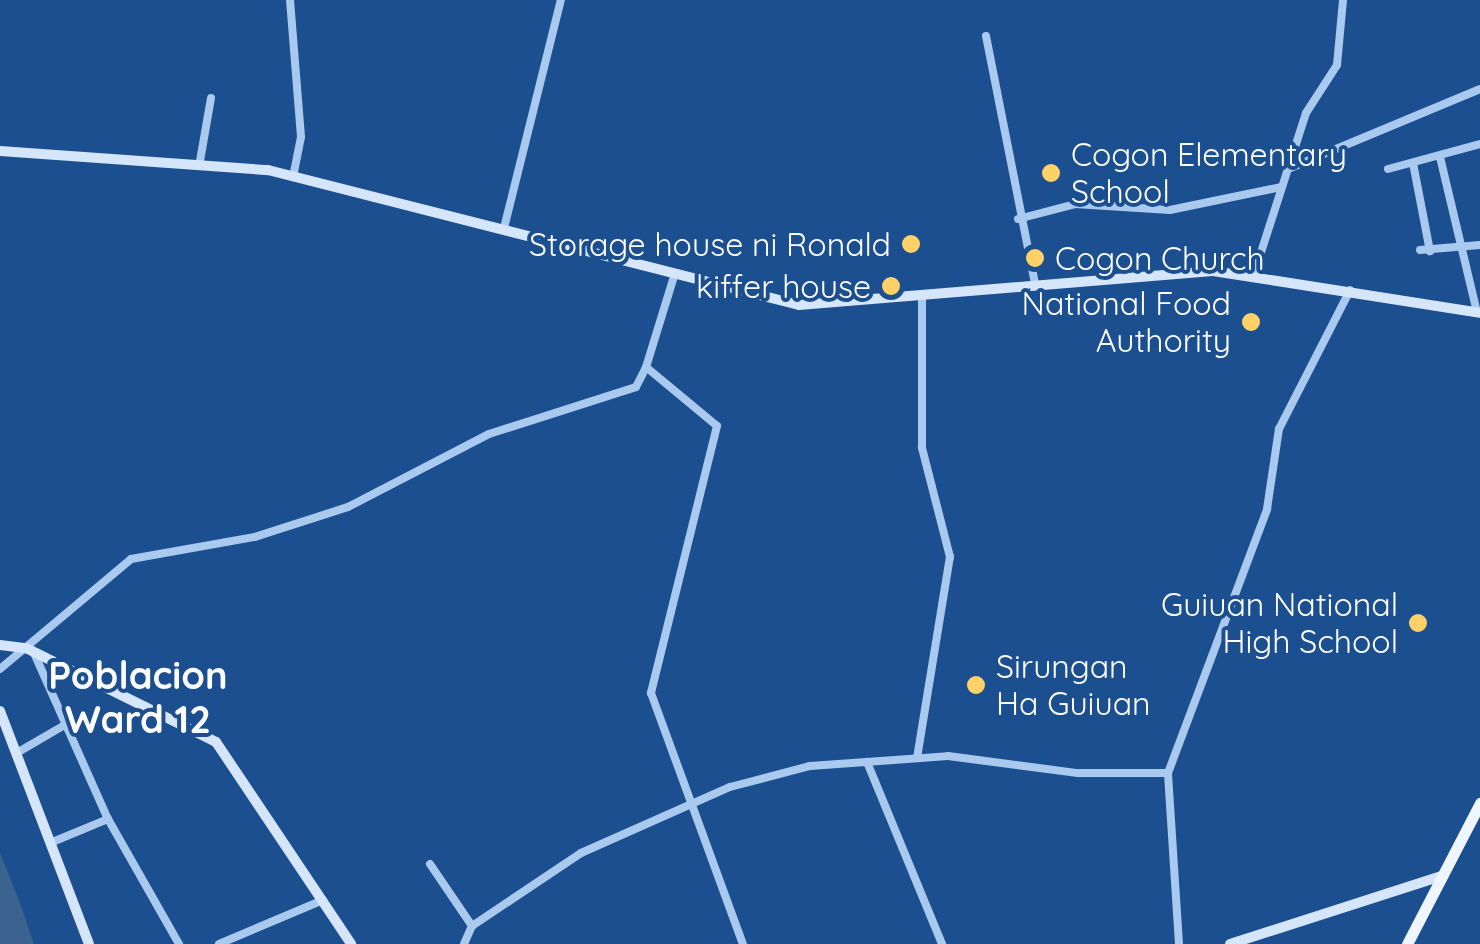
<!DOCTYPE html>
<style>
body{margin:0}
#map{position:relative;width:1480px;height:944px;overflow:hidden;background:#1b4f8f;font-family:Quicksand,sans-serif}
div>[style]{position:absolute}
.water>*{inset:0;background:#3c6290}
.street>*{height:8px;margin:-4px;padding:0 4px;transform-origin:4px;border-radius:4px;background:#a9c9ee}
.secondary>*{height:10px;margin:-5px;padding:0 5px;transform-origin:5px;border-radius:5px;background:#d6e6fa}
.primary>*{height:11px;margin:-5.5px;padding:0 5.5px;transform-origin:5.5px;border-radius:5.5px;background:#f0f6ff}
.dots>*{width:28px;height:28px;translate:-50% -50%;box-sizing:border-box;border:5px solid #1b4f8f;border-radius:50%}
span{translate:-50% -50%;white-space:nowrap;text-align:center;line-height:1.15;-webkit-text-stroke:8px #1b4f8f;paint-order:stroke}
.poi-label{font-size:32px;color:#fff}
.left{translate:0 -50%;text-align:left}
.right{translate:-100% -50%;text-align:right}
.quarter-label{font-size:38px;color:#fff;font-weight:700}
</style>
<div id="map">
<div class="water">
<div style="clip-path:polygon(0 853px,20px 903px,34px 944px,0 944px)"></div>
</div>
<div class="street">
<div style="left:290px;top:0;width:137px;rotate:85.4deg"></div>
<div style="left:301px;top:137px;width:41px;rotate:101.3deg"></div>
<div style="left:986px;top:36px;width:253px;rotate:78.8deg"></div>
<div style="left:1440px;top:157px;width:159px;rotate:76.6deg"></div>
<div style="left:200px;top:161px;width:64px;rotate:-80.1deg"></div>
<div style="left:1413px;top:163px;width:90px;rotate:79.1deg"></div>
<div style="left:1288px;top:169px;width:208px;rotate:-22.6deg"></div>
<div style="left:1388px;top:169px;width:95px;rotate:-15.2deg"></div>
<div style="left:1018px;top:219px;width:59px;rotate:-14.7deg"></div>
<div style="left:1075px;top:204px;width:95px;rotate:3.6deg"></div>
<div style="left:1170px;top:210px;width:113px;rotate:-11.7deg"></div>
<div style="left:504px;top:228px;width:235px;rotate:-76deg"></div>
<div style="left:1420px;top:250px;width:60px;rotate:-4.8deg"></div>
<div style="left:675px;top:273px;width:98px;rotate:107.1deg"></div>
<div style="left:646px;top:367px;width:92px;rotate:39.7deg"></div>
<div style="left:717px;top:426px;width:275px;rotate:103.9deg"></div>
<div style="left:651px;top:693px;width:267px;rotate:69.9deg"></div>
<div style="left:1254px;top:274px;width:169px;rotate:-72.1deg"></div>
<div style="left:1306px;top:113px;width:57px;rotate:-57.1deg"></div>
<div style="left:1337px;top:65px;width:65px;rotate:-84.7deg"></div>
<div style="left:34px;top:653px;width:182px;rotate:66deg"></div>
<div style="left:108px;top:819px;width:144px;rotate:60.4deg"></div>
<div style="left:0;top:669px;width:171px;rotate:-40deg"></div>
<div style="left:131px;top:559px;width:126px;rotate:-10.1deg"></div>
<div style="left:255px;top:537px;width:98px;rotate:-17.9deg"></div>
<div style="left:348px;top:507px;width:159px;rotate:-27.4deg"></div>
<div style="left:489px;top:434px;width:154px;rotate:-17.7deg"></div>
<div style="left:636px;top:387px;width:22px;rotate:-63deg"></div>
<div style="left:20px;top:751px;width:50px;rotate:-30.2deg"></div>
<div style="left:917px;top:758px;width:204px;rotate:-80.7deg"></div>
<div style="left:950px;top:557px;width:113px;rotate:-104.4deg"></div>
<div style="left:922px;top:448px;width:150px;rotate:-90deg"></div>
<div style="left:867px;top:762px;width:197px;rotate:67.6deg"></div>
<div style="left:50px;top:843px;width:63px;rotate:-22.5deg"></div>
<div style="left:430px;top:864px;width:75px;rotate:55.9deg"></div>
<div style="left:219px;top:944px;width:113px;rotate:-22.9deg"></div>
<div style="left:464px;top:944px;width:20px;rotate:-66deg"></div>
<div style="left:472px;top:926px;width:131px;rotate:-33.8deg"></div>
<div style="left:581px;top:853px;width:163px;rotate:-23.9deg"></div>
<div style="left:730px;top:787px;width:83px;rotate:-14.7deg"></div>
<div style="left:810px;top:766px;width:138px;rotate:-4.1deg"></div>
<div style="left:948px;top:756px;width:131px;rotate:7.5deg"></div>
<div style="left:1078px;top:773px;width:90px"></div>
<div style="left:1179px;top:944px;width:171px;rotate:-93.7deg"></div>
<div style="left:1168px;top:773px;width:282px;rotate:-69.4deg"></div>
<div style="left:1267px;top:509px;width:81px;rotate:-81.5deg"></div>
<div style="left:1279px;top:429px;width:156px;rotate:-62.9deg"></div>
</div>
<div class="secondary">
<div style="left:0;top:151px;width:269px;rotate:4.1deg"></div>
<div style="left:268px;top:170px;width:548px;rotate:14.26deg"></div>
<div style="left:799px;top:305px;width:415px;rotate:-4.7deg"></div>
<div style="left:1213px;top:271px;width:270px;rotate:8.9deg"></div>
<div style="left:0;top:645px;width:26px;rotate:7deg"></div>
<div style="left:26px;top:648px;width:212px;rotate:26.3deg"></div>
<div style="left:216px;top:742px;width:243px;rotate:56.2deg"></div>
<div style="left:0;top:711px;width:249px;rotate:69.1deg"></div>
<div style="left:1230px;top:944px;width:223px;rotate:-17.8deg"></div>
</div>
<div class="primary">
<div style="left:1407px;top:944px;width:159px;rotate:-62.6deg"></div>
</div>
<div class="dots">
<div style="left:1051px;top:173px;background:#ffd166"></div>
<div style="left:911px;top:244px;background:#ffd166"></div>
<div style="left:1035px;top:258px;background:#ffd166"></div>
<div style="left:891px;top:286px;background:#ffd166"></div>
<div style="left:1251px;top:322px;background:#ffd166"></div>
<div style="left:1418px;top:623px;background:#ffd166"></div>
<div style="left:976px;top:685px;background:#ffd166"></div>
</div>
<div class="poi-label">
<span class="left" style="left:1071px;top:173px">Cogon Elementary<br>School</span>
<span class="right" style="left:891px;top:244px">Storage house ni Ronald</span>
<span class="left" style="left:1055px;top:258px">Cogon Church</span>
<span class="right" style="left:871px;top:286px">kiffer house</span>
<span class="right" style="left:1231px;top:322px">National Food<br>Authority</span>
<span class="right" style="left:1398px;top:623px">Guiuan National<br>High School</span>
<span class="left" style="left:996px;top:685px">Sirungan<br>Ha Guiuan</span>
</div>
<div class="quarter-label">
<span style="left:138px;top:698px">Poblacion<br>Ward 12</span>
</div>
</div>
